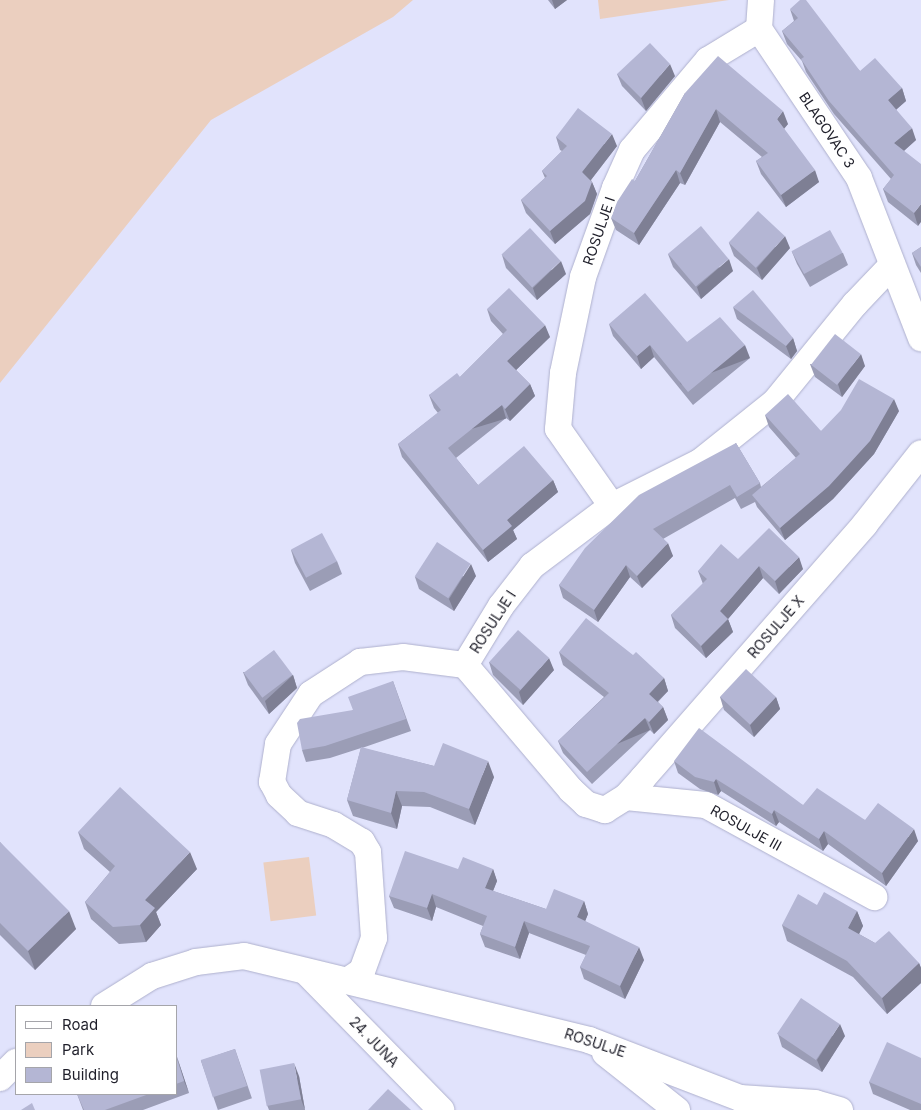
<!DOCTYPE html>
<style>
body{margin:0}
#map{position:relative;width:921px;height:1110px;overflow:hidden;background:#e1e3fc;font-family:Inter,sans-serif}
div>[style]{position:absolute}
.green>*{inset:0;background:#ebcfbf;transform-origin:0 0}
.roads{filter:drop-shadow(0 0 1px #aeb0cd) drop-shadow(0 0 1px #aeb0cd)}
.street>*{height:26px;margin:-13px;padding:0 13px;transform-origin:13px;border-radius:13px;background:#fff}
.wall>*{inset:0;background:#9b9db6;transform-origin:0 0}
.shaded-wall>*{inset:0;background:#7e7f94;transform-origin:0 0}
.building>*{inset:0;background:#b4b6d4;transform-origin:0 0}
span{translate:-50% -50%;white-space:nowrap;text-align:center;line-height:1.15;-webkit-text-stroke:4.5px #fff;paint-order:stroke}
.street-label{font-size:14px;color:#1f1f2a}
.legend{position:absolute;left:15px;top:1005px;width:162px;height:90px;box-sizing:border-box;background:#fff;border:1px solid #a5a5aa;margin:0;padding:6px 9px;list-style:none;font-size:15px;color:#1f1f2a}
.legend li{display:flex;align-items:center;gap:10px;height:25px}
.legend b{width:25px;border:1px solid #a5a5aa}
</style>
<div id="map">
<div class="green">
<div style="clip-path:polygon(0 0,413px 0,393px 17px,211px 120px,0 383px)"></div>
<div style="clip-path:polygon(598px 0,729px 0,600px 19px)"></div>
<div style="left:309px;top:857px;width:59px;height:46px;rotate:83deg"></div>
</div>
<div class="roads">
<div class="street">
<div style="left:761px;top:0;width:29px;rotate:94deg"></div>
<div style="left:759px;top:29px;width:179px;rotate:56.1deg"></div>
<div style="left:859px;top:178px;width:172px;rotate:68.8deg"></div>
<div style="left:612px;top:506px;width:94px;rotate:-125deg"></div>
<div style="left:558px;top:429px;width:56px;rotate:-84.9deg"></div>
<div style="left:563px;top:373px;width:98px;rotate:-78.2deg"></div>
<div style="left:583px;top:277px;width:95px;rotate:-70.2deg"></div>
<div style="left:615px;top:188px;width:42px;rotate:-65.9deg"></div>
<div style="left:632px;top:150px;width:118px;rotate:-49.8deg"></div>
<div style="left:708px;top:60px;width:60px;rotate:-31.3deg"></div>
<div style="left:465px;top:665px;width:164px;rotate:49.7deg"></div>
<div style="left:571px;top:790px;width:21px;rotate:43deg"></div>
<div style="left:586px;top:804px;width:20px;rotate:18deg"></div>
<div style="left:605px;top:810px;width:25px;rotate:-32deg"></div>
<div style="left:626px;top:797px;width:25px;rotate:-48deg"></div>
<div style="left:643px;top:778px;width:337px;rotate:-48.8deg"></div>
<div style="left:865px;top:524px;width:90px;rotate:-51.7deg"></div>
<div style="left:626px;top:797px;width:80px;rotate:5.7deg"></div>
<div style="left:706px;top:805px;width:192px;rotate:28.7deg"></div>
<div style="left:307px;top:973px;width:192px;rotate:45.6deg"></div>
<div style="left:347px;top:981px;width:249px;rotate:13.7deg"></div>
<div style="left:589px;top:1040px;width:162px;rotate:21deg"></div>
<div style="left:740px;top:1098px;width:75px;rotate:3.8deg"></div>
<div style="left:815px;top:1103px;width:26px;rotate:16deg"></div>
<div style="left:104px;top:1006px;width:57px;rotate:-32deg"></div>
<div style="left:152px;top:976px;width:46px;rotate:-17.7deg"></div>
<div style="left:196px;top:962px;width:48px;rotate:-7.1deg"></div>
<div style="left:244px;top:956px;width:106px;rotate:13.6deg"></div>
<div style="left:347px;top:981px;width:18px;rotate:-34deg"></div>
<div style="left:362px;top:971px;width:35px;rotate:-70deg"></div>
<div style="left:374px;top:938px;width:86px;rotate:-94deg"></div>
<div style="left:368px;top:852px;width:12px;rotate:-121deg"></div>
<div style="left:362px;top:842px;width:33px;rotate:-149deg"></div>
<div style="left:334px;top:825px;width:38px;rotate:-162deg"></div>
<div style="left:298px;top:813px;width:26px;rotate:-137deg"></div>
<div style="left:279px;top:795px;width:15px;rotate:-118deg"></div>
<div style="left:272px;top:782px;width:38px;rotate:-81deg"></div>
<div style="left:278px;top:744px;width:60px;rotate:-56.6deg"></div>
<div style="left:311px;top:694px;width:59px;rotate:-33.1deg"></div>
<div style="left:360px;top:662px;width:43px;rotate:-6.6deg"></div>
<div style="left:403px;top:657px;width:63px;rotate:7.4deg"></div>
<div style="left:465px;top:665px;width:69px;rotate:-58.6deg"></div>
<div style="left:501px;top:606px;width:51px;rotate:-52.2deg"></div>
<div style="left:532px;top:566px;width:100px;rotate:-36.9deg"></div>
<div style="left:612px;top:506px;width:98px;rotate:-26.6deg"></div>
<div style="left:700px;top:462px;width:96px;rotate:-38.7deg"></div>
<div style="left:775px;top:402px;width:127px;rotate:-50.8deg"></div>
<div style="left:855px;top:304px;width:54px;rotate:-46.5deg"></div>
<div style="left:605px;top:1053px;width:92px;rotate:38.4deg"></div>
<div style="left:0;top:1078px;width:23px;rotate:-45deg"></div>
</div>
</div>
<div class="wall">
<div style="clip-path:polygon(548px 0,567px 0,555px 9px)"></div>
<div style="clip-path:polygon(790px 9px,860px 71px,902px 88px,906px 101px,896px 110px,916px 140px,904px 151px,918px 226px,888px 202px,883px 189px,891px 179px,834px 114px,806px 72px,802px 61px,787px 44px,782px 31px,794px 21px)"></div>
<div style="clip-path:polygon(617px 74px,675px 76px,646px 111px,622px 86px)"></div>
<div style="clip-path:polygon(685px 93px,788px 124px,784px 129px,819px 182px,786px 207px,761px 174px,756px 161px,762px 157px,720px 122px,685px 185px,680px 183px,639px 245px,616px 230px,611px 218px,635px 181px)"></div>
<div style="clip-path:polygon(556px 137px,617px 146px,591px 180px,592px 182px,597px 194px,590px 214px,555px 244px,526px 213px,521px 200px,545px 178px,542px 171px,562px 151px,560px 150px)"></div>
<div style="clip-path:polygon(729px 243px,790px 248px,762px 280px,734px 256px)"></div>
<div style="clip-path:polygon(921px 247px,921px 273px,916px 265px,912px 253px)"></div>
<div style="clip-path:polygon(792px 252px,843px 253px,848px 265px,810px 287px,797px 264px)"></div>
<div style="clip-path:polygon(668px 254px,733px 271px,701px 299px,673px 267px)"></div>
<div style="clip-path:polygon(502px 255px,566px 274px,537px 300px,506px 268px)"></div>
<div style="clip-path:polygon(733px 307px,793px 338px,797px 351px,791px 359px,737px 319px)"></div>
<div style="clip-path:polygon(487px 309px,550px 337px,516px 370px,530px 384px,535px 396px,510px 421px,506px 418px,456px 458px,478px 485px,553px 480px,558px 492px,513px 530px,517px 539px,488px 562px,402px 457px,398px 444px,438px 413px,434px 408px,429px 395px,460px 377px,503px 334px,491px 321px)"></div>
<div style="clip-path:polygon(609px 324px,687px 342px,750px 358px,693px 405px,654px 357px,641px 369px,613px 336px)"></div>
<div style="clip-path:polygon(810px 364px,865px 366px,842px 397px,815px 377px)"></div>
<div style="clip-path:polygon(899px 411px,874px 454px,833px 499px,785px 540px,757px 507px,755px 502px,741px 509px,735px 498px,663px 539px,673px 556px,642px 588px,630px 577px,598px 622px,563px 598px,559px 585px,736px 443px,760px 483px,761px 487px,796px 458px,769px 427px,765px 415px,821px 431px)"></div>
<div style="clip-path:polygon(291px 550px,337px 561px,342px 574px,310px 591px,295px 563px)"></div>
<div style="clip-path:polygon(738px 559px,803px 569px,779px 594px,763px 578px,728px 619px,733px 632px,706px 658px,675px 628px,671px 615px,703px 584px,698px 571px)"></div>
<div style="clip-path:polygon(476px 576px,454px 611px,419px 589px,415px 577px)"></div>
<div style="clip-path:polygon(559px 652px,664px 678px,668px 691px,658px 702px,663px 707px,668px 720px,654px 734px,650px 730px,592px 784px,563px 753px,558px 741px,604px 697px,563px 665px)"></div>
<div style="clip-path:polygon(489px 662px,554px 670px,523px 705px,493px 675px)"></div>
<div style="clip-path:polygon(243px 672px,293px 675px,297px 688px,269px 714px,248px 685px)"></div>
<div style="clip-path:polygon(393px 681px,411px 731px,362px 748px,434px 766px,494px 777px,475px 825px,430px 807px,402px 806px,397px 829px,353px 816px,347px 800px,361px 748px,330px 758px,306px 762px,302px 750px,353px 710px)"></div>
<div style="clip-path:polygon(720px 697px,776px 697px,780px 709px,754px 737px,724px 710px)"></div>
<div style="clip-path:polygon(674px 761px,803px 805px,865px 820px,918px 841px,886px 886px,828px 844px,823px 851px,779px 822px,776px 826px,721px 791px,718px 795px,700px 789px,678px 773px)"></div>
<div style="clip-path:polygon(78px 832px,197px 869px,156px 912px,161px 925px,146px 942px,119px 944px,91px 919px,85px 902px,110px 872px,84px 849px)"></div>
<div style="clip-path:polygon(0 842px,76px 929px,35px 970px,0 935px)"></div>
<div style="clip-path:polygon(458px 869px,493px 869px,497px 881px,493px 891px,546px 909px,584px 901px,588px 914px,585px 921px,644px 960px,625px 999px,584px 979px,580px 967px,586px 955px,529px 933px,520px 959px,485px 947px,480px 934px,483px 926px,436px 907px,432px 921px,394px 908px,389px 896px)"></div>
<div style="clip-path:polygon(817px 905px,857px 911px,863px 926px,859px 934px,875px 943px,919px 963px,921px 968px,921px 983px,887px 1014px,853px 977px,787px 941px,782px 925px)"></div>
<div style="clip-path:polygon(778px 1034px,845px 1036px,822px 1072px,782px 1047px)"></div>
<div style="left:235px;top:1049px;width:52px;height:36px;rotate:71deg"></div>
<div style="clip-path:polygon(176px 1054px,189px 1093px,143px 1110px,83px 1110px,77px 1094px,176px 1094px)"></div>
<div style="clip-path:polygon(921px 1058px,921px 1110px,910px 1110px,873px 1094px,869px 1082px)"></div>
<div style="clip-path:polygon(299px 1076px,305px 1110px,269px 1110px,267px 1105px)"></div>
</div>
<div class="shaded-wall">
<div style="clip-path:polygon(552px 0,567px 0,555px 9px)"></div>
<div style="clip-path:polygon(670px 64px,675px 76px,646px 111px,641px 98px)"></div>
<div style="clip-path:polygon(902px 88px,906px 101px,892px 113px,888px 100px)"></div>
<div style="clip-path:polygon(716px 109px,720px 122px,685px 185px,680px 173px)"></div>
<div style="clip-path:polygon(783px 111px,788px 124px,781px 132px,777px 119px)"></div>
<div style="clip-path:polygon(912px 128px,916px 140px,898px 156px,894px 143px)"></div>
<div style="clip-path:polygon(612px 134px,617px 146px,587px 185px,582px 172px)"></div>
<div style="clip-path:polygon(676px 170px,680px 183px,639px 245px,634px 233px)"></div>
<div style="clip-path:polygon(815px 170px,819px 182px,786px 207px,781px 195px)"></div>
<div style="clip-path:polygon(592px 182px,597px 194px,590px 214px,555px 244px,550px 231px)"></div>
<div style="clip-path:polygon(921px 204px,921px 222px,918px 226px,914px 213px)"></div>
<div style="clip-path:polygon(785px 236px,790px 248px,762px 280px,757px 268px)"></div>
<div style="clip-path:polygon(729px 259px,733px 271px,701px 299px,697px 287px)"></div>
<div style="clip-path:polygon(561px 261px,566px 274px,537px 300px,533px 288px)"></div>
<div style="clip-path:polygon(545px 325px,550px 337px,512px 374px,507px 361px)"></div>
<div style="clip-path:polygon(793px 338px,797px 351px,791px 359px,786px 346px)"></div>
<div style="clip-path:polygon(650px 345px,654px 357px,641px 369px,637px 356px)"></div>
<div style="left:745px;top:345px;width:14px;height:74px;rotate:69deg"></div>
<div style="clip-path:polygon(861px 354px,865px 366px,842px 397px,838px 384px)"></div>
<div style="clip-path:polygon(530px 384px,535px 396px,510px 421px,505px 409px)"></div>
<div style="clip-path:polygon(894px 399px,899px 411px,874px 454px,833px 499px,785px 540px,780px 528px)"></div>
<div style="left:502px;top:405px;width:14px;height:69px;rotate:73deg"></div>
<div style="clip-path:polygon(553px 480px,558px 492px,513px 530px,517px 539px,488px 562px,483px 550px,507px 520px)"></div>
<div style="clip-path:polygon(668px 543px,673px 556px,642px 588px,637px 576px)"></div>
<div style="clip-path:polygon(799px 557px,803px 569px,779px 594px,775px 581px)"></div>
<div style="clip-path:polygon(471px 564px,476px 576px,454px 611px,449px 599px)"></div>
<div style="clip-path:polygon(626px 565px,630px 577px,598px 622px,594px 610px)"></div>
<div style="clip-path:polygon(759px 566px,763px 578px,728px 619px,733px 632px,706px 658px,701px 646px,720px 611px)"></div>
<div style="clip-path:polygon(549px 658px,554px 670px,523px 705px,519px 692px)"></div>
<div style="clip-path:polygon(293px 675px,297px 688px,269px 714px,265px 701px)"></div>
<div style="clip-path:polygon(664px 678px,668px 691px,653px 706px,649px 694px)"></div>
<div style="clip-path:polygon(776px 697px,780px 709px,754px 737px,750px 725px)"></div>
<div style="clip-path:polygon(663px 707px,668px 720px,654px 734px,649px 722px)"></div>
<div style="left:645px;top:718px;width:13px;height:79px;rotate:67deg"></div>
<div style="clip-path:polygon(488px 761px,494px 777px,475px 825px,469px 809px)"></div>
<div style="clip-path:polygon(716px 779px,721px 791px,718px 795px,714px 782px)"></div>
<div style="clip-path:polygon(396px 791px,402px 806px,397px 829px,391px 813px)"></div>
<div style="clip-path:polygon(774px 810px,779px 822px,776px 826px,772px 814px)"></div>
<div style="clip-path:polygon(914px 829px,918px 841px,886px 886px,882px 873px)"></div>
<div style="clip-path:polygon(824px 831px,828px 844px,823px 851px,819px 839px)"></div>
<div style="clip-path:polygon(190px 852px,197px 869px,156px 912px,161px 925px,146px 942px,140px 925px,145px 900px)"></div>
<div style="clip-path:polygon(493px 869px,497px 881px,489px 901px,485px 888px)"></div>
<div style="clip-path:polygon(432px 894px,436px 907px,432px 921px,427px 908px)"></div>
<div style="clip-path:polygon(584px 901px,588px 914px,582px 929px,577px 917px)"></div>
<div style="clip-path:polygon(69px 911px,76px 929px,35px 970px,28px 951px)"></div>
<div style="clip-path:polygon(857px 911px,863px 926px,854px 944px,848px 928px)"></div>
<div style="clip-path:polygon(524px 921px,529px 933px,520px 959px,515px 947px)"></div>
<div style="clip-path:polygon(639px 947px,644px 960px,625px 999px,620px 986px)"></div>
<div style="clip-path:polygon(919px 963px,921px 968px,921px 983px,887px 1014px,882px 998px)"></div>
<div style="clip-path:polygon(840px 1024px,845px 1036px,822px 1072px,817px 1060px)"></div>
<div style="clip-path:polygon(176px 1054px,189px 1093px,184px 1081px)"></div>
<div style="clip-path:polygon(294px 1063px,299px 1076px,305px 1110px,301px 1099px)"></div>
</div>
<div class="building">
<div style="clip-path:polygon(800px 0,806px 0,860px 71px,875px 58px,902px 88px,888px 100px,912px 128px,894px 143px,921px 164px,921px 204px,914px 213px,883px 189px,894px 175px,829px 101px,801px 59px,804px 57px,782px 31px,798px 18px,790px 9px)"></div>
<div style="clip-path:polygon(650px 43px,670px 64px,641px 98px,617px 74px)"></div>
<div style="clip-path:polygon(718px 56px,783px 111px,777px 119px,815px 170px,781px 195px,756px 161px,768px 153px,716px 109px,680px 173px,676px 170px,634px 233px,611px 218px,617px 202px,632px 179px,635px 181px,685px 93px)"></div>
<div style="clip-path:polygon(578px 108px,612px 134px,582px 172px,592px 182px,585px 201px,550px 231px,521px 200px,547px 176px,542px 171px,567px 146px,556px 137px)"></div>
<div style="left:758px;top:211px;width:37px;height:43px;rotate:43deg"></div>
<div style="left:701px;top:226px;width:43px;height:43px;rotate:50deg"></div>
<div style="left:530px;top:228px;width:45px;height:39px;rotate:47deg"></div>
<div style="left:830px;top:230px;width:26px;height:44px;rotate:61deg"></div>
<div style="clip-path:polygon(921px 247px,921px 267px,912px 253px)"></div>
<div style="clip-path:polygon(509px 288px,545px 325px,507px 361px,530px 384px,505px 409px,502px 405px,448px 448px,478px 485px,524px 446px,553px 480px,507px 520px,512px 526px,483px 550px,398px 444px,441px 410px,429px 395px,457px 373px,460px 377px,507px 330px,487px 309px)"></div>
<div style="clip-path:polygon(753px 290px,793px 338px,786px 346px,733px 307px)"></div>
<div style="clip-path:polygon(645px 293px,687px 342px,720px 317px,745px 345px,688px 392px,650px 345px,637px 356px,609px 324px)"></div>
<div style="left:835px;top:334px;width:33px;height:39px;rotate:38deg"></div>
<div style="clip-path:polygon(859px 379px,894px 399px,870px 441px,829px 486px,780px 528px,752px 495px,800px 454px,765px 415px,788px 394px,821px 431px,841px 410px)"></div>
<div style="clip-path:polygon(736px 443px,760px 483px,737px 497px,730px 485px,653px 529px,668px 543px,637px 576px,626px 565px,594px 610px,559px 585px,585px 548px,639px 495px)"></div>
<div style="clip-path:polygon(769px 528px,799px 557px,775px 581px,759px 566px,720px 611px,728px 619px,701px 646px,671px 615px,707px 579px,698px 571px,721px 544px,738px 559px)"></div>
<div style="left:322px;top:533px;width:32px;height:35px;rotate:62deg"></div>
<div style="left:437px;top:542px;width:40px;height:41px;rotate:33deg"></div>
<div style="clip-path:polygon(586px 618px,633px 655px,636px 652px,664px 678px,649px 694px,663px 707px,649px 722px,645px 718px,587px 772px,558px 741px,609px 693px,559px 652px)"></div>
<div style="left:518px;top:630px;width:42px;height:43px;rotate:42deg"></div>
<div style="left:274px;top:650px;width:31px;height:38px;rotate:53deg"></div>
<div style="left:746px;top:669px;width:41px;height:38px;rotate:43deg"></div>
<div style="clip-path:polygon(393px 681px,406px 719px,325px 746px,302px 750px,297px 723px,300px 719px,353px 710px,348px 697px)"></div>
<div style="clip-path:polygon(699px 728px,803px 805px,817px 788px,865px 820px,878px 803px,914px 829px,882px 873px,824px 831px,819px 839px,774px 810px,772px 814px,716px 779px,714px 782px,695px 777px,674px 761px)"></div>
<div style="clip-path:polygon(443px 743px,488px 761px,469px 809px,424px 792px,396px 791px,391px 813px,347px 800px,361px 747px,434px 766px)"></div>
<div style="clip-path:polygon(120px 787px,190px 852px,145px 900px,155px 908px,140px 925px,113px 927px,85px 902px,115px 866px,78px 832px)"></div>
<div style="clip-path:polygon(0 842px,69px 911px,28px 951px,0 923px)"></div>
<div style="clip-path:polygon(405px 851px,458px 869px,463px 857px,493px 869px,485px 888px,546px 909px,554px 889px,584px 901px,577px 917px,639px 947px,620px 986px,580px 967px,590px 946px,524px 921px,515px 947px,480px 934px,487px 916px,432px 894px,427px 908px,389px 896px)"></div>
<div style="clip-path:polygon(824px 892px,857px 911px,848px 928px,875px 943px,889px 931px,919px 963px,882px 998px,847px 961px,782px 925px,798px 894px,817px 905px)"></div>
<div style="left:801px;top:998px;width:47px;height:43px;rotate:34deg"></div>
<div style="clip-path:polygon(887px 1042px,921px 1058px,921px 1104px,869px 1082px)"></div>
<div style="left:235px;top:1049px;width:39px;height:36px;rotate:72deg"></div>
<div style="clip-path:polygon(176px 1056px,184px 1081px,176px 1084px)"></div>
<div style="left:294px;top:1063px;width:37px;height:35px;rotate:79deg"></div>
<div style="clip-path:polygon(388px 1089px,411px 1110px,368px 1110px)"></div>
<div style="clip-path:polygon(77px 1094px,149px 1094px,105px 1110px,84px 1110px)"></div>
<div style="clip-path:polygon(32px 1103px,35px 1110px,21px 1110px)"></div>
</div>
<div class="street-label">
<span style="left:827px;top:130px;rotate:56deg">BLAGOVAC 3</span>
<span style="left:599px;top:231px;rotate:-71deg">ROSULJE I</span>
<span style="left:493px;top:622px;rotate:-57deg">ROSULJE I</span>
<span style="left:776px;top:627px;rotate:-49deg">ROSULJE X</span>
<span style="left:746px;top:828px;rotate:29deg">ROSULJE III</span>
<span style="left:374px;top:1042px;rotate:46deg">24. JUNA</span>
<span style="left:595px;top:1043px;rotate:18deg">ROSULJE</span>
</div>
<ul class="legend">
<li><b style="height:6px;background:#fff"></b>Road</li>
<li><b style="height:14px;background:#ebcfbf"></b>Park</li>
<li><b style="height:14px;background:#b4b6d4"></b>Building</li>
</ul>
</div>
